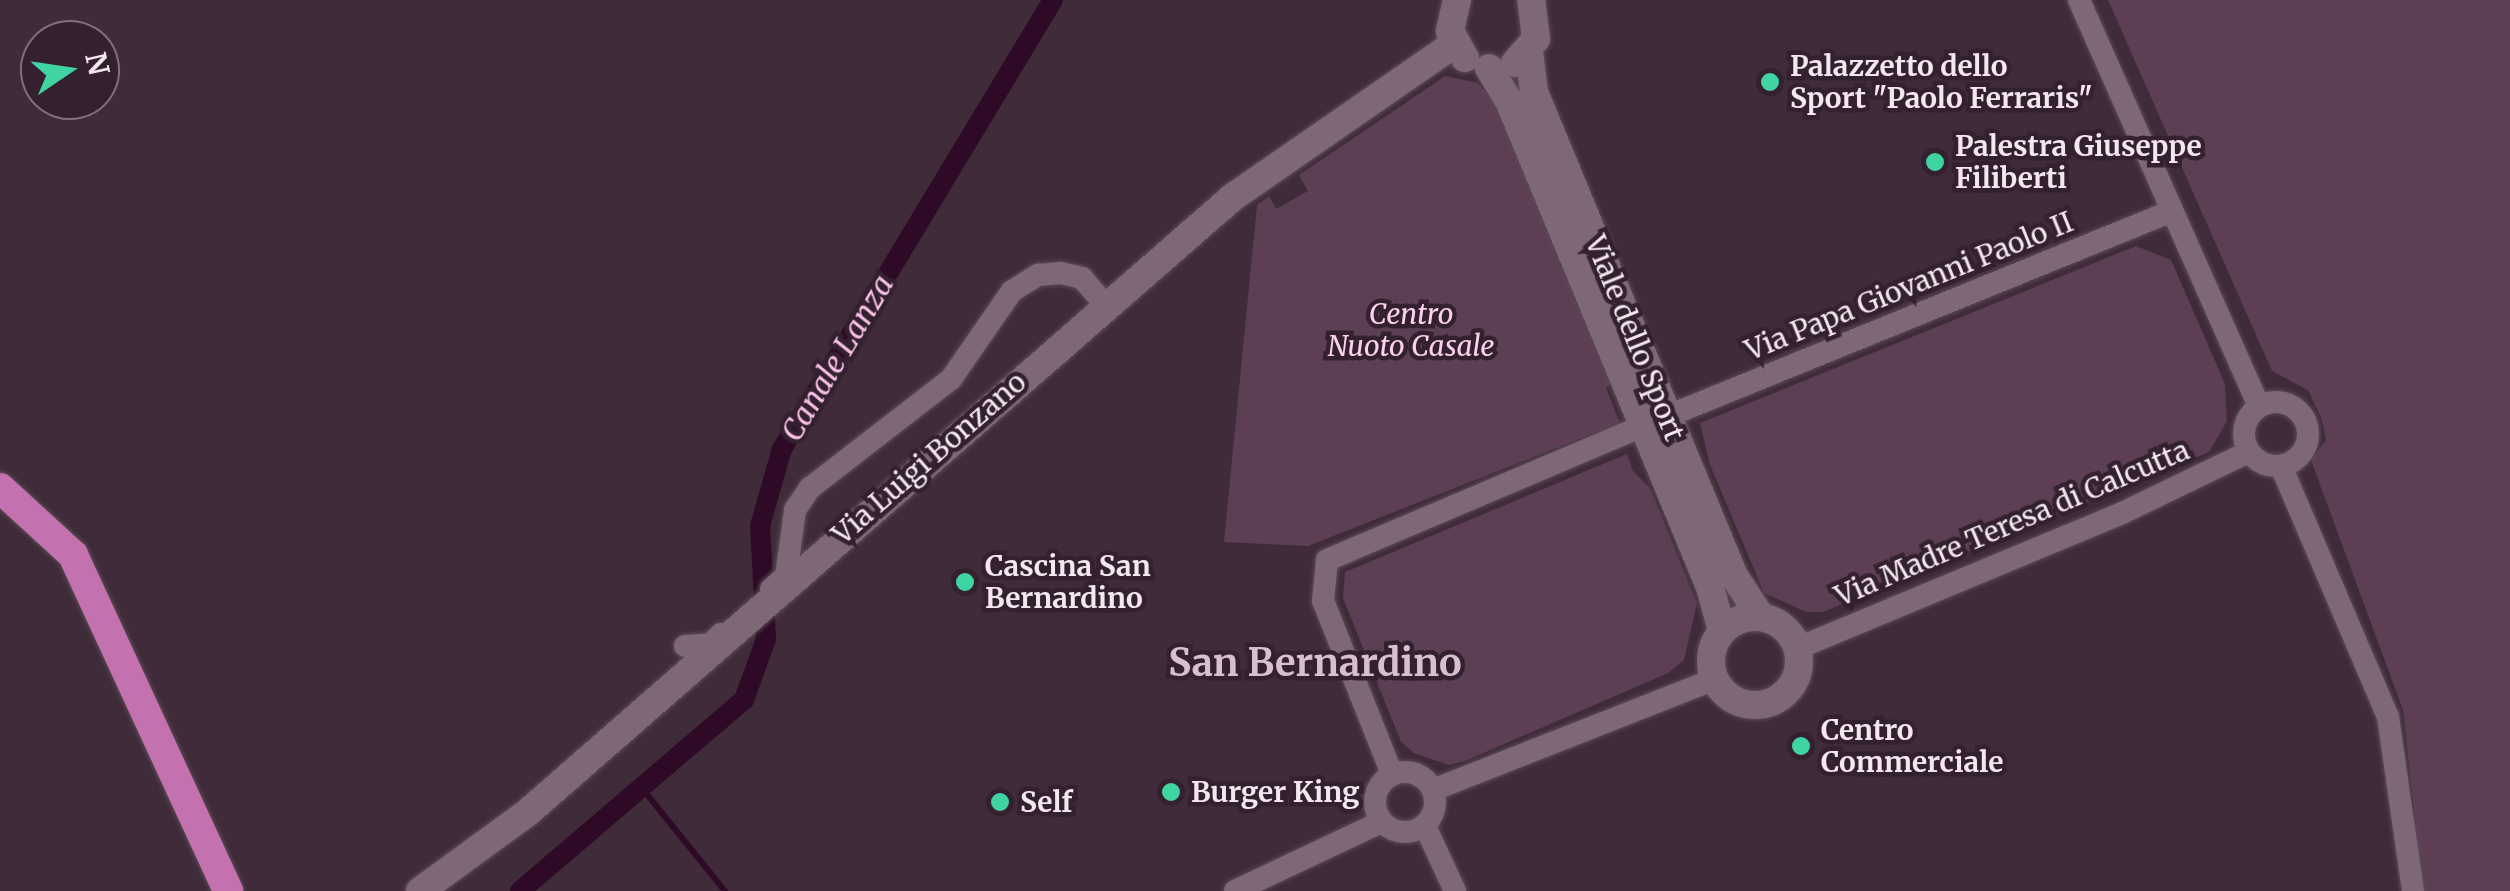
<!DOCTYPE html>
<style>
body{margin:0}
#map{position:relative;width:2510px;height:891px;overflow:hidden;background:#3f2b39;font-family:Merriweather,serif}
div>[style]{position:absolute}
.green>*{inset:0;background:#5d3f55}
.stream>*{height:6px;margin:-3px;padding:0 3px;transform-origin:3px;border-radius:3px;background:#2e0a27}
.canal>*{height:20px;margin:-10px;padding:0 10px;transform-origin:10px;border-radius:10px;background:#2e0a27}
.roads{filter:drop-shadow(0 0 2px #5b4a56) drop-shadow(0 0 2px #5b4a56)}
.minor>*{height:22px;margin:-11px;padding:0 11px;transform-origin:11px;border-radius:11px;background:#7e6777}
.minor>.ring{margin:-11px;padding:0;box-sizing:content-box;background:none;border:22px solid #7e6777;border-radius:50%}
.tertiary>*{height:28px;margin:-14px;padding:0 14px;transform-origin:14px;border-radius:14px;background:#7e6777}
.tertiary>.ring{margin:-14px;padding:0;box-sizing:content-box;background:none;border:28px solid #7e6777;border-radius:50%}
.trunk>*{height:30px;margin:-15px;padding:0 15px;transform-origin:15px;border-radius:15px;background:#c472af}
.dots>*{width:28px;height:28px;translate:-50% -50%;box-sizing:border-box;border:5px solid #34212f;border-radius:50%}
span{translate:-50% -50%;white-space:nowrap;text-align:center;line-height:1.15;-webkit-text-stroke:9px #34212f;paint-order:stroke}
.poi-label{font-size:28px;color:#f4e7f0;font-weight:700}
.left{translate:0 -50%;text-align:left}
.street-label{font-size:28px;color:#f4e7f0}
.park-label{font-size:28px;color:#fcd1ef;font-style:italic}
.water-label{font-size:30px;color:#f8c0e7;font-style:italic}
.district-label{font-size:38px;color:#d9c0d1;font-weight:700}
.north{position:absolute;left:20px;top:20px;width:100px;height:100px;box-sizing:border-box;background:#34212f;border:2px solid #81707c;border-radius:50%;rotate:77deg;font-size:28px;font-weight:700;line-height:40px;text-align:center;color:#f4e7f0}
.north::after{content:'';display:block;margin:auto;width:35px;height:45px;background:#40d4a2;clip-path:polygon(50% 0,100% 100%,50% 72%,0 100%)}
</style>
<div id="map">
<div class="green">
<div style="clip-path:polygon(2108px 0,2510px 0,2510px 891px,2423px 891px,2403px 710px,2311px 460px,2326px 440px,2322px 420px,2308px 390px,2272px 371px)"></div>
<div style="clip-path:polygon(1445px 76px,1478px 83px,1500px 108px,1612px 384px,1606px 388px,1620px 423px,1308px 546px,1224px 542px,1257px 205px,1269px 196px,1276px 209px,1308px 191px,1299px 175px)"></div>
<div style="clip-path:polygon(2136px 246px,2171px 260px,2225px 384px,2227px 421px,2209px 452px,1823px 612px,1806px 612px,1764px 593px,1710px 465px,1700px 423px)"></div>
<div style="clip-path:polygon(1627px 454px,1633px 471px,1650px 488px,1697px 603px,1684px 660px,1668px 673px,1465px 761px,1449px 765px,1414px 753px,1401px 742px,1343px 598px,1345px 572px)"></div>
</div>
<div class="stream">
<div style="left:641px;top:787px;width:134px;rotate:51.1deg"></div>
</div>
<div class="canal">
<div style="left:520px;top:891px;width:294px;rotate:-40.5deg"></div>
<div style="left:744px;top:700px;width:65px;rotate:-70.2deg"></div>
<div style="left:766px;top:639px;width:113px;rotate:-93deg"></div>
<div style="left:760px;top:526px;width:80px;rotate:-74.1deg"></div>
<div style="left:782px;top:449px;width:524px;rotate:-58.89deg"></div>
</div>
<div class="roads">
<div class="minor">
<div style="left:2079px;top:0;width:444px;rotate:66.1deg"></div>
<div class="ring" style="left:2244px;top:402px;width:42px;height:42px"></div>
<div style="left:1668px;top:416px;width:544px;rotate:-22.13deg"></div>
<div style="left:2281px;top:466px;width:273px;rotate:66.9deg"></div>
<div style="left:2388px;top:717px;width:176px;rotate:81.8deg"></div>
<div style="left:771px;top:589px;width:20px;rotate:-41deg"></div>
<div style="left:786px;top:576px;width:67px;rotate:-82.2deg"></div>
<div style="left:795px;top:510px;width:27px;rotate:-56deg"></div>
<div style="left:810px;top:488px;width:178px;rotate:-37.7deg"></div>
<div style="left:951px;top:379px;width:107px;rotate:-55.3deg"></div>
<div style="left:1012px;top:291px;width:31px;rotate:-32deg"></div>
<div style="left:1038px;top:275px;width:23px;rotate:-5deg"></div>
<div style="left:1061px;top:273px;width:22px;rotate:13deg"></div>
<div style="left:1082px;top:278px;width:37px;rotate:49deg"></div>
<div style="left:685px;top:646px;width:26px;rotate:-4deg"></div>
<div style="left:711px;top:644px;width:14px;rotate:-45deg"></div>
<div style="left:1798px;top:648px;width:351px;rotate:-22.6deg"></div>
<div style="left:2122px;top:513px;width:140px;rotate:-25.8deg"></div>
<div class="ring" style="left:1375px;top:772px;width:38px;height:38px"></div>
<div style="left:1392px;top:774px;width:186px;rotate:-111.7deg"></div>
<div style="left:1323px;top:601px;width:41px;rotate:-84.4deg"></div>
<div style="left:1327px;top:560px;width:343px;rotate:-23deg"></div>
<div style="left:1433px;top:790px;width:303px;rotate:-21.5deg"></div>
<div style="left:1425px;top:826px;width:72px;rotate:65.2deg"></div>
<div style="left:1235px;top:891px;width:161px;rotate:-25.3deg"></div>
</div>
<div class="tertiary">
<div style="left:1457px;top:0;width:32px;rotate:103deg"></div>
<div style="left:1450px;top:31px;width:31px;rotate:61deg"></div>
<div style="left:1529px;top:51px;width:41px;rotate:83deg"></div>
<div style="left:1534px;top:92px;width:524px;rotate:67.55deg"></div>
<div style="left:1734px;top:576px;width:49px;rotate:56.6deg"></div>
<div style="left:1515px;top:63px;width:32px;rotate:-49deg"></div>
<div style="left:1536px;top:39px;width:39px;rotate:-97deg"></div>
<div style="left:1489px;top:68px;width:41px;rotate:59deg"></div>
<div style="left:1510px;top:103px;width:524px;rotate:67.55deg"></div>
<div style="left:1710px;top:587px;width:46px;rotate:74.7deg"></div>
<div class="ring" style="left:1711px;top:617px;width:60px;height:60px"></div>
<div style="left:420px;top:891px;width:132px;rotate:-36.1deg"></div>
<div style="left:527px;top:813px;width:937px;rotate:-41.11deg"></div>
<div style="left:1233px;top:197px;width:269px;rotate:-34.7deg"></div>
</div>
<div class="trunk">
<div style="left:0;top:488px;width:99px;rotate:42.5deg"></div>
<div style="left:73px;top:555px;width:370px;rotate:65.2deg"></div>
</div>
</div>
<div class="dots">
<div style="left:1770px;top:82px;background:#40d4a2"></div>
<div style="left:1935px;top:162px;background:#40d4a2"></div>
<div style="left:965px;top:582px;background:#40d4a2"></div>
<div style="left:1801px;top:746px;background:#40d4a2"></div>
<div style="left:1171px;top:792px;background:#40d4a2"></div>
<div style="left:1000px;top:802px;background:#40d4a2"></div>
</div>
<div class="poi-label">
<span class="left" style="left:1790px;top:82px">Palazzetto dello<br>Sport "Paolo Ferraris"</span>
<span class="left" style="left:1955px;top:162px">Palestra Giuseppe<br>Filiberti</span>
<span class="left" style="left:985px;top:582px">Cascina San<br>Bernardino</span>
<span class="left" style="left:1821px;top:746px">Centro<br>Commerciale</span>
<span class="left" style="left:1191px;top:792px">Burger King</span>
<span class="left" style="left:1020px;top:802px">Self</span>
</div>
<div class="street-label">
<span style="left:1909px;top:286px;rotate:-22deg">Via Papa Giovanni Paolo II</span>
<span style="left:1635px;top:338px;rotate:68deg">Viale dello Sport</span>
<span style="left:929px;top:458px;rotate:-41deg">Via Luigi Bonzano</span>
<span style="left:2012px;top:523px;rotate:-23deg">Via Madre Teresa di Calcutta</span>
</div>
<div class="park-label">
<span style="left:1411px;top:330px">Centro<br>Nuoto Casale</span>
</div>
<div class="water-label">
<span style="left:837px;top:358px;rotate:-59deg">Canale Lanza</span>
</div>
<div class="district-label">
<span style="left:1315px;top:663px">San Bernardino</span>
</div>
<div class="north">N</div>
</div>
